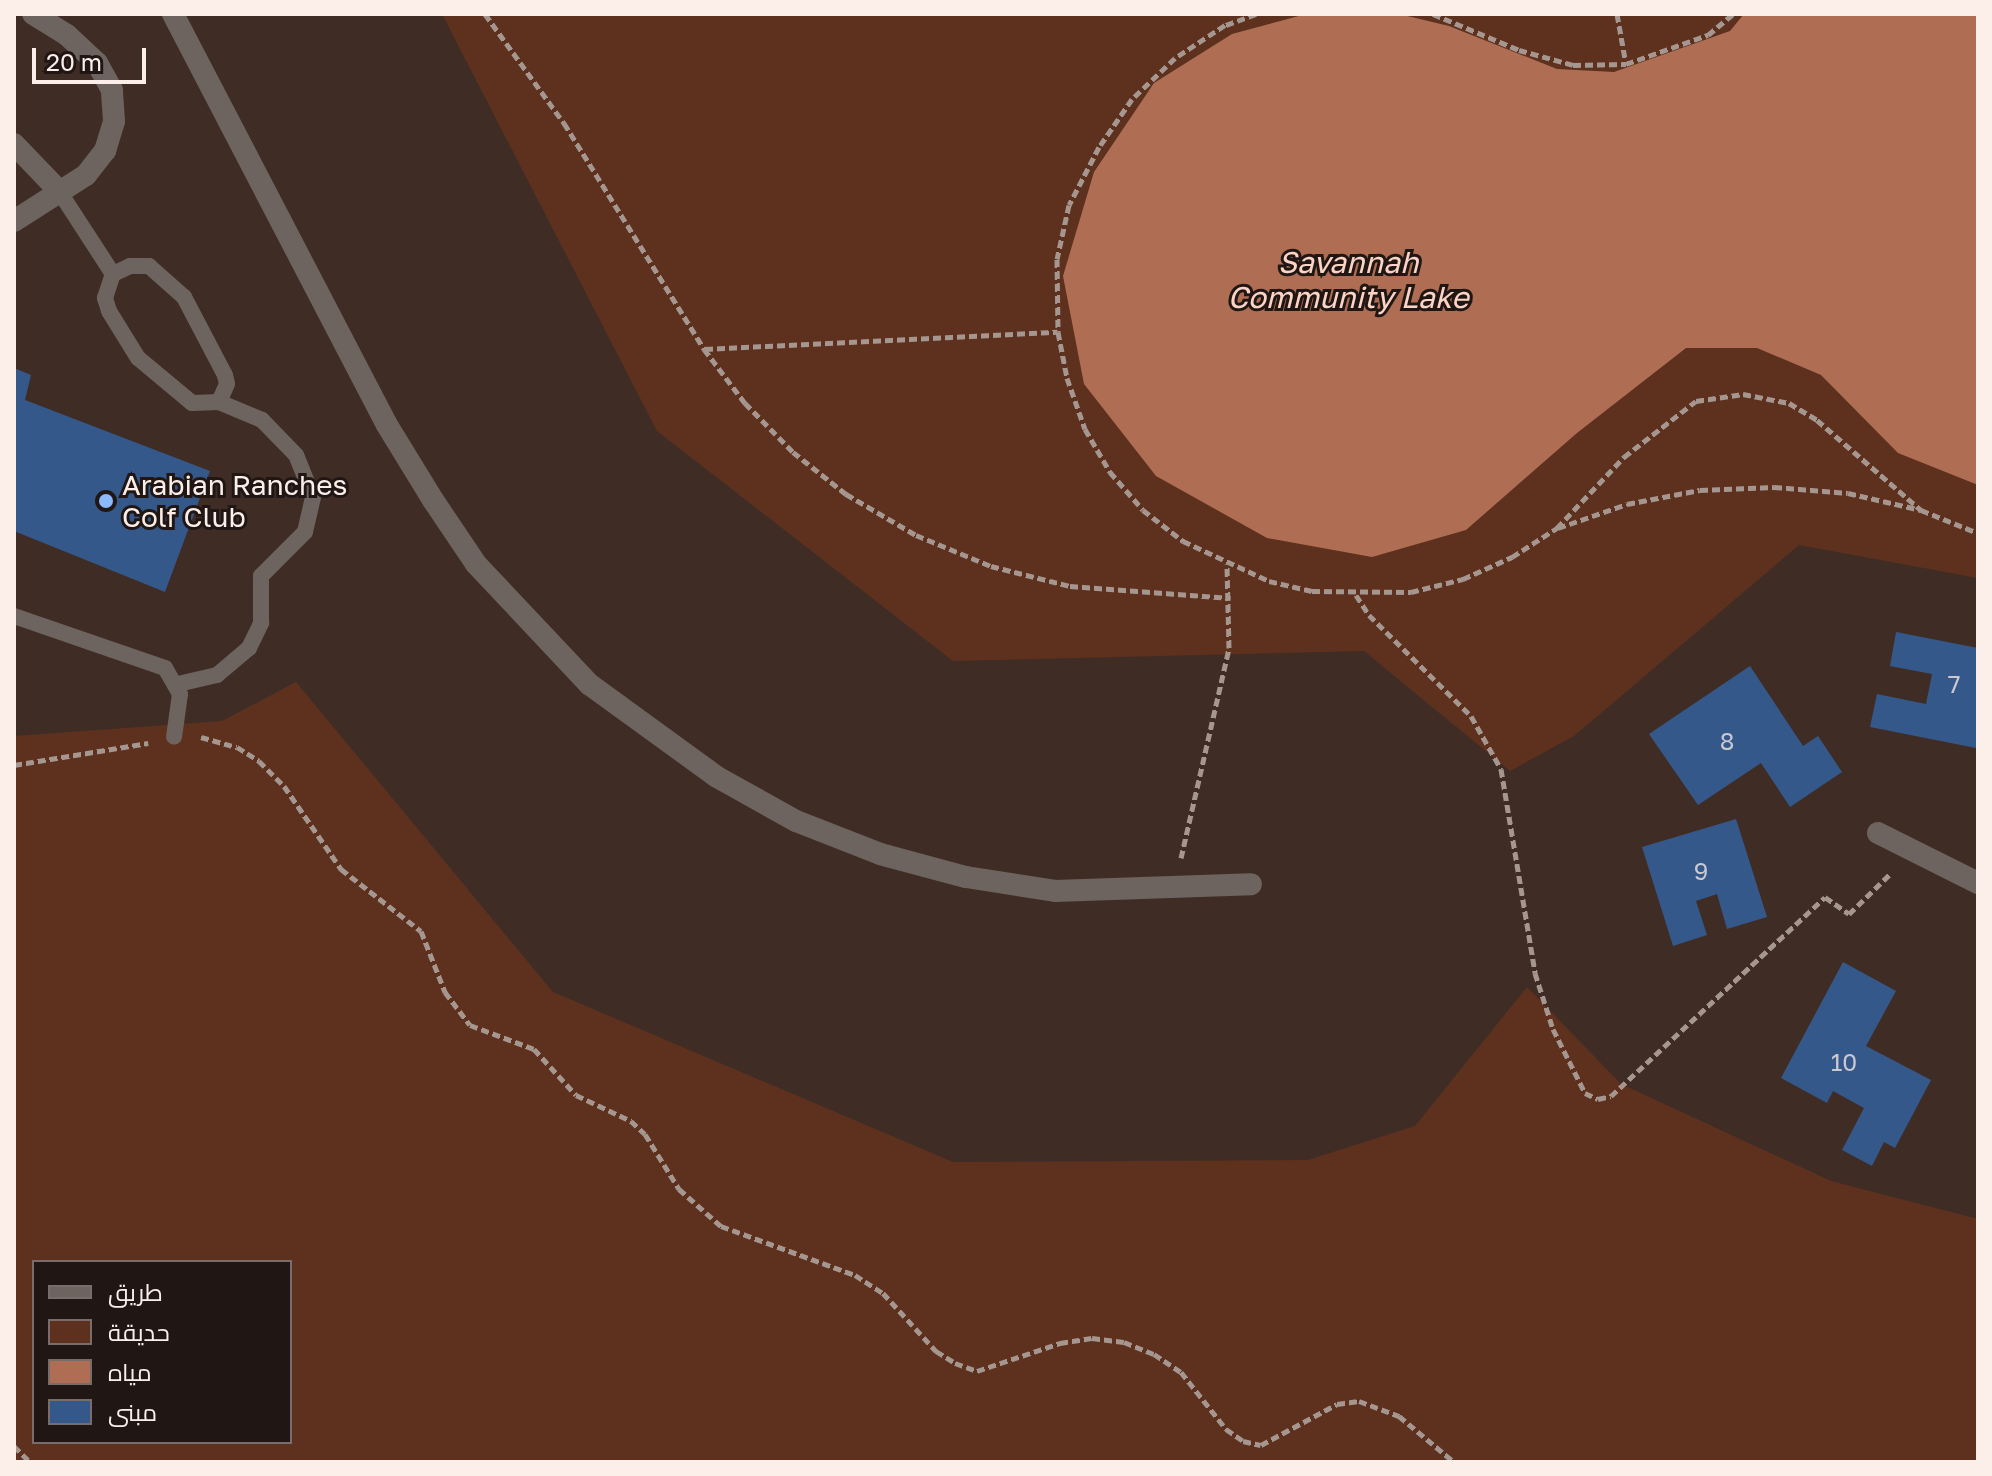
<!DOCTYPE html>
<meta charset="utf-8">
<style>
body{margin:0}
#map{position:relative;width:1992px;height:1476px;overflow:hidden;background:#3f2d25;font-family:"Golos Text",Cairo,sans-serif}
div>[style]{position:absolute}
.green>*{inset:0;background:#5d311e}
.water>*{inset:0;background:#af6e53}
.building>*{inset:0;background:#35588a}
.path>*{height:5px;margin-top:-2.5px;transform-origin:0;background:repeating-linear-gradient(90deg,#a59690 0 8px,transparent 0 12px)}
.service>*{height:16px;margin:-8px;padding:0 8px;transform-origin:8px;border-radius:8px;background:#6d6460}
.minor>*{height:22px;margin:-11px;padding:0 11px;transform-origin:11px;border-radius:11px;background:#6d6460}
.dots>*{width:22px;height:22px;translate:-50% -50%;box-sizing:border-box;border:4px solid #201714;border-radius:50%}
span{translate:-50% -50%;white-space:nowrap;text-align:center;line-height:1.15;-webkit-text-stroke:6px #201714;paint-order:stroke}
.number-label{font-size:24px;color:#cac9d2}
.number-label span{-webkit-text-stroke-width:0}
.poi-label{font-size:28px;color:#fcefea}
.left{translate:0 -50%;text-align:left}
.water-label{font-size:30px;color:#fbd4c5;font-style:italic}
.frame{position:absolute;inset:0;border:16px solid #fcefea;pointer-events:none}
.legend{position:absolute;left:32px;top:1260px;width:260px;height:184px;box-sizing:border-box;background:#201714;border:2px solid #786d6a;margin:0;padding:10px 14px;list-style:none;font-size:24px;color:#fcefea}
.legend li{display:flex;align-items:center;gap:16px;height:40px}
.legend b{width:40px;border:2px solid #786d6a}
.scale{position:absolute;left:32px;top:48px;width:114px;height:36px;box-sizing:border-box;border:4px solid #fcefea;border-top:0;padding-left:10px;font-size:24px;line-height:28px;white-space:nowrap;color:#fcefea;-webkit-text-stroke:6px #201714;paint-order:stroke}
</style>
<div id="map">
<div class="green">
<div style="clip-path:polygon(442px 14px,1978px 14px,1978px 578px,1799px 545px,1574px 736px,1510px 771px,1364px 651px,953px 661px,657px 431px)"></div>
<div style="clip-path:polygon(evenodd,296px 682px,553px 992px,953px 1162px,1308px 1160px,1415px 1126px,1527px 987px,1621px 1084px,1831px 1181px,1978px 1219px,1978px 1462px,14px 1462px,14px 736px,222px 721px,296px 682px,34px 1262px,290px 1262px,290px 1442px,34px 1442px,34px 1262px)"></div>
</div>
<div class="water">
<div style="clip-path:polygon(1306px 14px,1399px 14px,1449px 26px,1557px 69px,1614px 72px,1730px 31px,1744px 14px,1978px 14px,1978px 485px,1898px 453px,1821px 375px,1757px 348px,1686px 348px,1577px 433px,1466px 530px,1372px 557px,1267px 538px,1156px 476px,1084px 384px,1063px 276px,1094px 172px,1154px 83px,1232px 34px)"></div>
</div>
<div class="building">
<div style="clip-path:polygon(14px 368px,31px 375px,25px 400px,210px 471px,165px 592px,14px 531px)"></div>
<div style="clip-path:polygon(1896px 632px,1978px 648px,1976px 748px,1870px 727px,1877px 694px,1926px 704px,1932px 674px,1890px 666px)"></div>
<div style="clip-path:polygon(1750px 666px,1803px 746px,1818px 736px,1842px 772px,1790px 807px,1761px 763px,1698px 805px,1649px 734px)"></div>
<div style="clip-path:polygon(1736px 819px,1767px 917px,1727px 929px,1717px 894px,1696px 901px,1707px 935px,1673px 946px,1642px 847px)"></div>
<div style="clip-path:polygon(1843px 962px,1896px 991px,1866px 1046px,1931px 1080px,1895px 1148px,1884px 1142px,1872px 1166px,1842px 1150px,1864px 1108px,1833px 1091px,1827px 1103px,1781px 1078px)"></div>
</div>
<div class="path">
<div style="left:485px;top:14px;width:135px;rotate:54.1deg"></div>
<div style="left:564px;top:123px;width:266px;rotate:58.2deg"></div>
<div style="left:704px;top:349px;width:68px;rotate:52.8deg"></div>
<div style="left:745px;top:403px;width:69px;rotate:45.6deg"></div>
<div style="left:793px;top:452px;width:68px;rotate:38.4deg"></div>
<div style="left:846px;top:494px;width:81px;rotate:30.4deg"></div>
<div style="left:916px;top:535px;width:81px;rotate:22.5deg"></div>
<div style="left:991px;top:566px;width:81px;rotate:14.2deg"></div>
<div style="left:1070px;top:586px;width:161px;rotate:4.3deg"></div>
<div style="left:1256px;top:14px;width:33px;rotate:160deg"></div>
<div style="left:1225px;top:25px;width:60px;rotate:146.6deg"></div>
<div style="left:1175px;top:58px;width:59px;rotate:136.4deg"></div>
<div style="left:1132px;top:99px;width:58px;rotate:124.5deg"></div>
<div style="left:1099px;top:147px;width:65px;rotate:117.3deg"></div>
<div style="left:1069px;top:205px;width:55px;rotate:102.5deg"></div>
<div style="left:1057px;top:259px;width:73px;rotate:89.2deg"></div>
<div style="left:1058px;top:332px;width:47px;rotate:78.9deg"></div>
<div style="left:1067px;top:378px;width:54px;rotate:70.6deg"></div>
<div style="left:1085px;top:429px;width:50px;rotate:59.8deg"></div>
<div style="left:1110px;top:472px;width:50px;rotate:49deg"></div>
<div style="left:1143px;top:510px;width:51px;rotate:37.8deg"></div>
<div style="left:1183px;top:541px;width:95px;rotate:24.9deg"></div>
<div style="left:1269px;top:581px;width:44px;rotate:13.1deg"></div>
<div style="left:1312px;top:591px;width:99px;rotate:0.6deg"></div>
<div style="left:1411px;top:592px;width:54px;rotate:-14deg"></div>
<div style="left:1463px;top:579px;width:54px;rotate:-24.2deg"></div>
<div style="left:1512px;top:557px;width:54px;rotate:-32.8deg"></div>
<div style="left:1557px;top:528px;width:98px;rotate:-46.7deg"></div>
<div style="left:1624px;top:457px;width:91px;rotate:-37.9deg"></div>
<div style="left:1696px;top:401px;width:48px;rotate:-8.5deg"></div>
<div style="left:1743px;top:394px;width:47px;rotate:11.1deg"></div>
<div style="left:1789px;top:403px;width:33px;rotate:31deg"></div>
<div style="left:1817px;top:420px;width:138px;rotate:40.9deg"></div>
<div style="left:1433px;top:14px;width:93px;rotate:22.7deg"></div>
<div style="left:1519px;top:50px;width:56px;rotate:15.5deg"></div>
<div style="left:1573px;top:65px;width:53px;rotate:-1.1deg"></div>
<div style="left:1626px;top:64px;width:87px;rotate:-19.5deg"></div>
<div style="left:1708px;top:35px;width:33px;rotate:-40deg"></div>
<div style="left:1617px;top:14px;width:51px;rotate:79.8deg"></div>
<div style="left:705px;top:349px;width:353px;rotate:-2.8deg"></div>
<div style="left:1558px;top:528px;width:73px;rotate:-19.2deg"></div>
<div style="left:1627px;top:504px;width:74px;rotate:-10.9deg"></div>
<div style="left:1700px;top:490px;width:74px;rotate:-2.3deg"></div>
<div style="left:1774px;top:487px;width:74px;rotate:4.6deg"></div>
<div style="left:1848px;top:493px;width:75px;rotate:13.1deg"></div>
<div style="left:1921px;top:510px;width:61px;rotate:22deg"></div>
<div style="left:1356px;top:595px;width:24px;rotate:57deg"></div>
<div style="left:1369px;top:615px;width:144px;rotate:44.7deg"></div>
<div style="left:1471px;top:716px;width:61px;rotate:60.5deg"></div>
<div style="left:1501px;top:769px;width:207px;rotate:80.5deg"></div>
<div style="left:1535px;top:973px;width:59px;rotate:72.2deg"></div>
<div style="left:1553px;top:1029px;width:72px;rotate:63.4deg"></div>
<div style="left:1585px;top:1093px;width:14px;rotate:25deg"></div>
<div style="left:1598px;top:1099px;width:13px;rotate:-13deg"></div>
<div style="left:1611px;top:1096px;width:292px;rotate:-42.9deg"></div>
<div style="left:1825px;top:897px;width:29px;rotate:35deg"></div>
<div style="left:1849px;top:914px;width:60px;rotate:-44.3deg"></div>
<div style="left:201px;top:737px;width:37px;rotate:16deg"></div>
<div style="left:237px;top:747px;width:26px;rotate:32deg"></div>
<div style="left:259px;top:761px;width:35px;rotate:45deg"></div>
<div style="left:284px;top:786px;width:101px;rotate:55.5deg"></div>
<div style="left:341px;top:869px;width:101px;rotate:37.8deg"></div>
<div style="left:421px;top:931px;width:66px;rotate:68.5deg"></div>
<div style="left:445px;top:992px;width:41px;rotate:52.9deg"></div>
<div style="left:470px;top:1025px;width:68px;rotate:20.6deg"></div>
<div style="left:534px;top:1049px;width:62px;rotate:47.6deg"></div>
<div style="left:576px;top:1095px;width:61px;rotate:25.3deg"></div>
<div style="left:631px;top:1121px;width:19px;rotate:43deg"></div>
<div style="left:645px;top:1134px;width:65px;rotate:58.3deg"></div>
<div style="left:679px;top:1189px;width:56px;rotate:41.4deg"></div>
<div style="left:721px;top:1226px;width:143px;rotate:20.1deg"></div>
<div style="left:855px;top:1275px;width:33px;rotate:33deg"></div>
<div style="left:883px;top:1293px;width:79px;rotate:47.6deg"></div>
<div style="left:936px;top:1351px;width:22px;rotate:32deg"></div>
<div style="left:955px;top:1363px;width:23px;rotate:20deg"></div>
<div style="left:977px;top:1371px;width:88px;rotate:-18.6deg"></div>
<div style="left:1060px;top:1343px;width:32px;rotate:-9deg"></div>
<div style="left:1092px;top:1338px;width:32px;rotate:7deg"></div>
<div style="left:1124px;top:1342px;width:32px;rotate:22deg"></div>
<div style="left:1154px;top:1354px;width:32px;rotate:34deg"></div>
<div style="left:1181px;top:1372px;width:73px;rotate:51.7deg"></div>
<div style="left:1226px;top:1429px;width:21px;rotate:35deg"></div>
<div style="left:1243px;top:1441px;width:18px;rotate:13deg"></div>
<div style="left:1261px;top:1445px;width:86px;rotate:-28.3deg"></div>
<div style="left:1337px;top:1404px;width:22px;rotate:-8deg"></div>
<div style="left:1359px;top:1401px;width:43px;rotate:20.6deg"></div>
<div style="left:1399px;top:1416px;width:72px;rotate:39.9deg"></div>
<div style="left:14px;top:765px;width:136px;rotate:-9.3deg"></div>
<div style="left:1181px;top:858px;width:215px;rotate:-77.1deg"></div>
<div style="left:1229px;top:648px;width:84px;rotate:-91.4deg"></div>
<div style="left:14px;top:1446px;width:23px;rotate:45deg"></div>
</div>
<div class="service">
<div style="left:59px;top:191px;width:99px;rotate:57deg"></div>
<div style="left:14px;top:616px;width:160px;rotate:19deg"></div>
<div style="left:165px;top:668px;width:30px;rotate:60deg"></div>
<div style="left:180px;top:694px;width:43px;rotate:97.9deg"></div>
<div style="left:178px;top:684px;width:40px;rotate:-13deg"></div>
<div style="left:217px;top:675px;width:42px;rotate:-40.2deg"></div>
<div style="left:249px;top:648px;width:28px;rotate:-64deg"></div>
<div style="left:261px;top:623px;width:47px;rotate:-90deg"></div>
<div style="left:261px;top:576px;width:62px;rotate:-45deg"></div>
<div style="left:305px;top:532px;width:36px;rotate:-77deg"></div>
<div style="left:313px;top:497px;width:45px;rotate:-112deg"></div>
<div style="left:296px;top:455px;width:49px;rotate:-134.2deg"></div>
<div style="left:262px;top:420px;width:47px;rotate:-157.3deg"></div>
<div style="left:219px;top:402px;width:27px;rotate:178deg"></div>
<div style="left:192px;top:403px;width:70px;rotate:-140.2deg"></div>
<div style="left:138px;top:358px;width:55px;rotate:-121.7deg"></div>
<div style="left:109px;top:311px;width:14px;rotate:-107deg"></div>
<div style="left:105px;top:298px;width:25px;rotate:-72deg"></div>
<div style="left:113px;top:274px;width:19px;rotate:-25deg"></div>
<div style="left:130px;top:266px;width:19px"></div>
<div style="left:149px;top:266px;width:47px;rotate:41.5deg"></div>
<div style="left:184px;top:297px;width:88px;rotate:62.3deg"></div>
<div style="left:225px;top:375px;width:9px;rotate:77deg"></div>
<div style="left:227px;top:384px;width:20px;rotate:114deg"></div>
</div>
<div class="minor">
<div style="left:173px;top:14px;width:463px;rotate:62.5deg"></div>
<div style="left:387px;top:425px;width:88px;rotate:58.5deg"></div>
<div style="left:433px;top:500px;width:77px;rotate:56.1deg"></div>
<div style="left:476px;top:564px;width:165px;rotate:46.7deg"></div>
<div style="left:589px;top:684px;width:158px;rotate:36deg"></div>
<div style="left:717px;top:777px;width:90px;rotate:29.1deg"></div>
<div style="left:796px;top:821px;width:90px;rotate:21.4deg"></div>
<div style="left:880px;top:854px;width:89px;rotate:15deg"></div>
<div style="left:966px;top:877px;width:90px;rotate:8.9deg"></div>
<div style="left:1055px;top:891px;width:196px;rotate:-2deg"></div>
<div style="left:14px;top:144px;width:65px;rotate:46.2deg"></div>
<div style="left:14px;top:221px;width:85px;rotate:-32.6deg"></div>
<div style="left:86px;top:175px;width:31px;rotate:-52deg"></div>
<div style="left:105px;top:151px;width:31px;rotate:-73deg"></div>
<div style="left:114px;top:121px;width:31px;rotate:-94deg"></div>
<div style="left:112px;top:90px;width:31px;rotate:-119deg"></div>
<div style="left:97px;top:63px;width:41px;rotate:-137deg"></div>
<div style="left:67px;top:35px;width:40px;rotate:-148deg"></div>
<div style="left:1878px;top:833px;width:112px;rotate:26.6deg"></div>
</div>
<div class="dots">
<div style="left:106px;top:501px;background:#8bbafc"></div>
</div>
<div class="number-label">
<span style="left:1954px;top:684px">7</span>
<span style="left:1727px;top:741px">8</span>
<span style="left:1701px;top:871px">9</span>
<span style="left:1844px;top:1062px">10</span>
</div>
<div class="poi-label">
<span class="left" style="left:122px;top:501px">Arabian Ranches<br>Colf Club</span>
</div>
<div class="water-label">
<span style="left:1348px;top:279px">Savannah<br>Community Lake</span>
</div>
<div class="frame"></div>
<ul class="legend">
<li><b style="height:10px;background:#6d6460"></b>طريق</li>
<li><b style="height:22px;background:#5d311e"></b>حديقة</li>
<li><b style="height:22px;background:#af6e53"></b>مياه</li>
<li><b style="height:22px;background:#35588a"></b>مبنى</li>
</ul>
<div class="scale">20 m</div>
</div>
